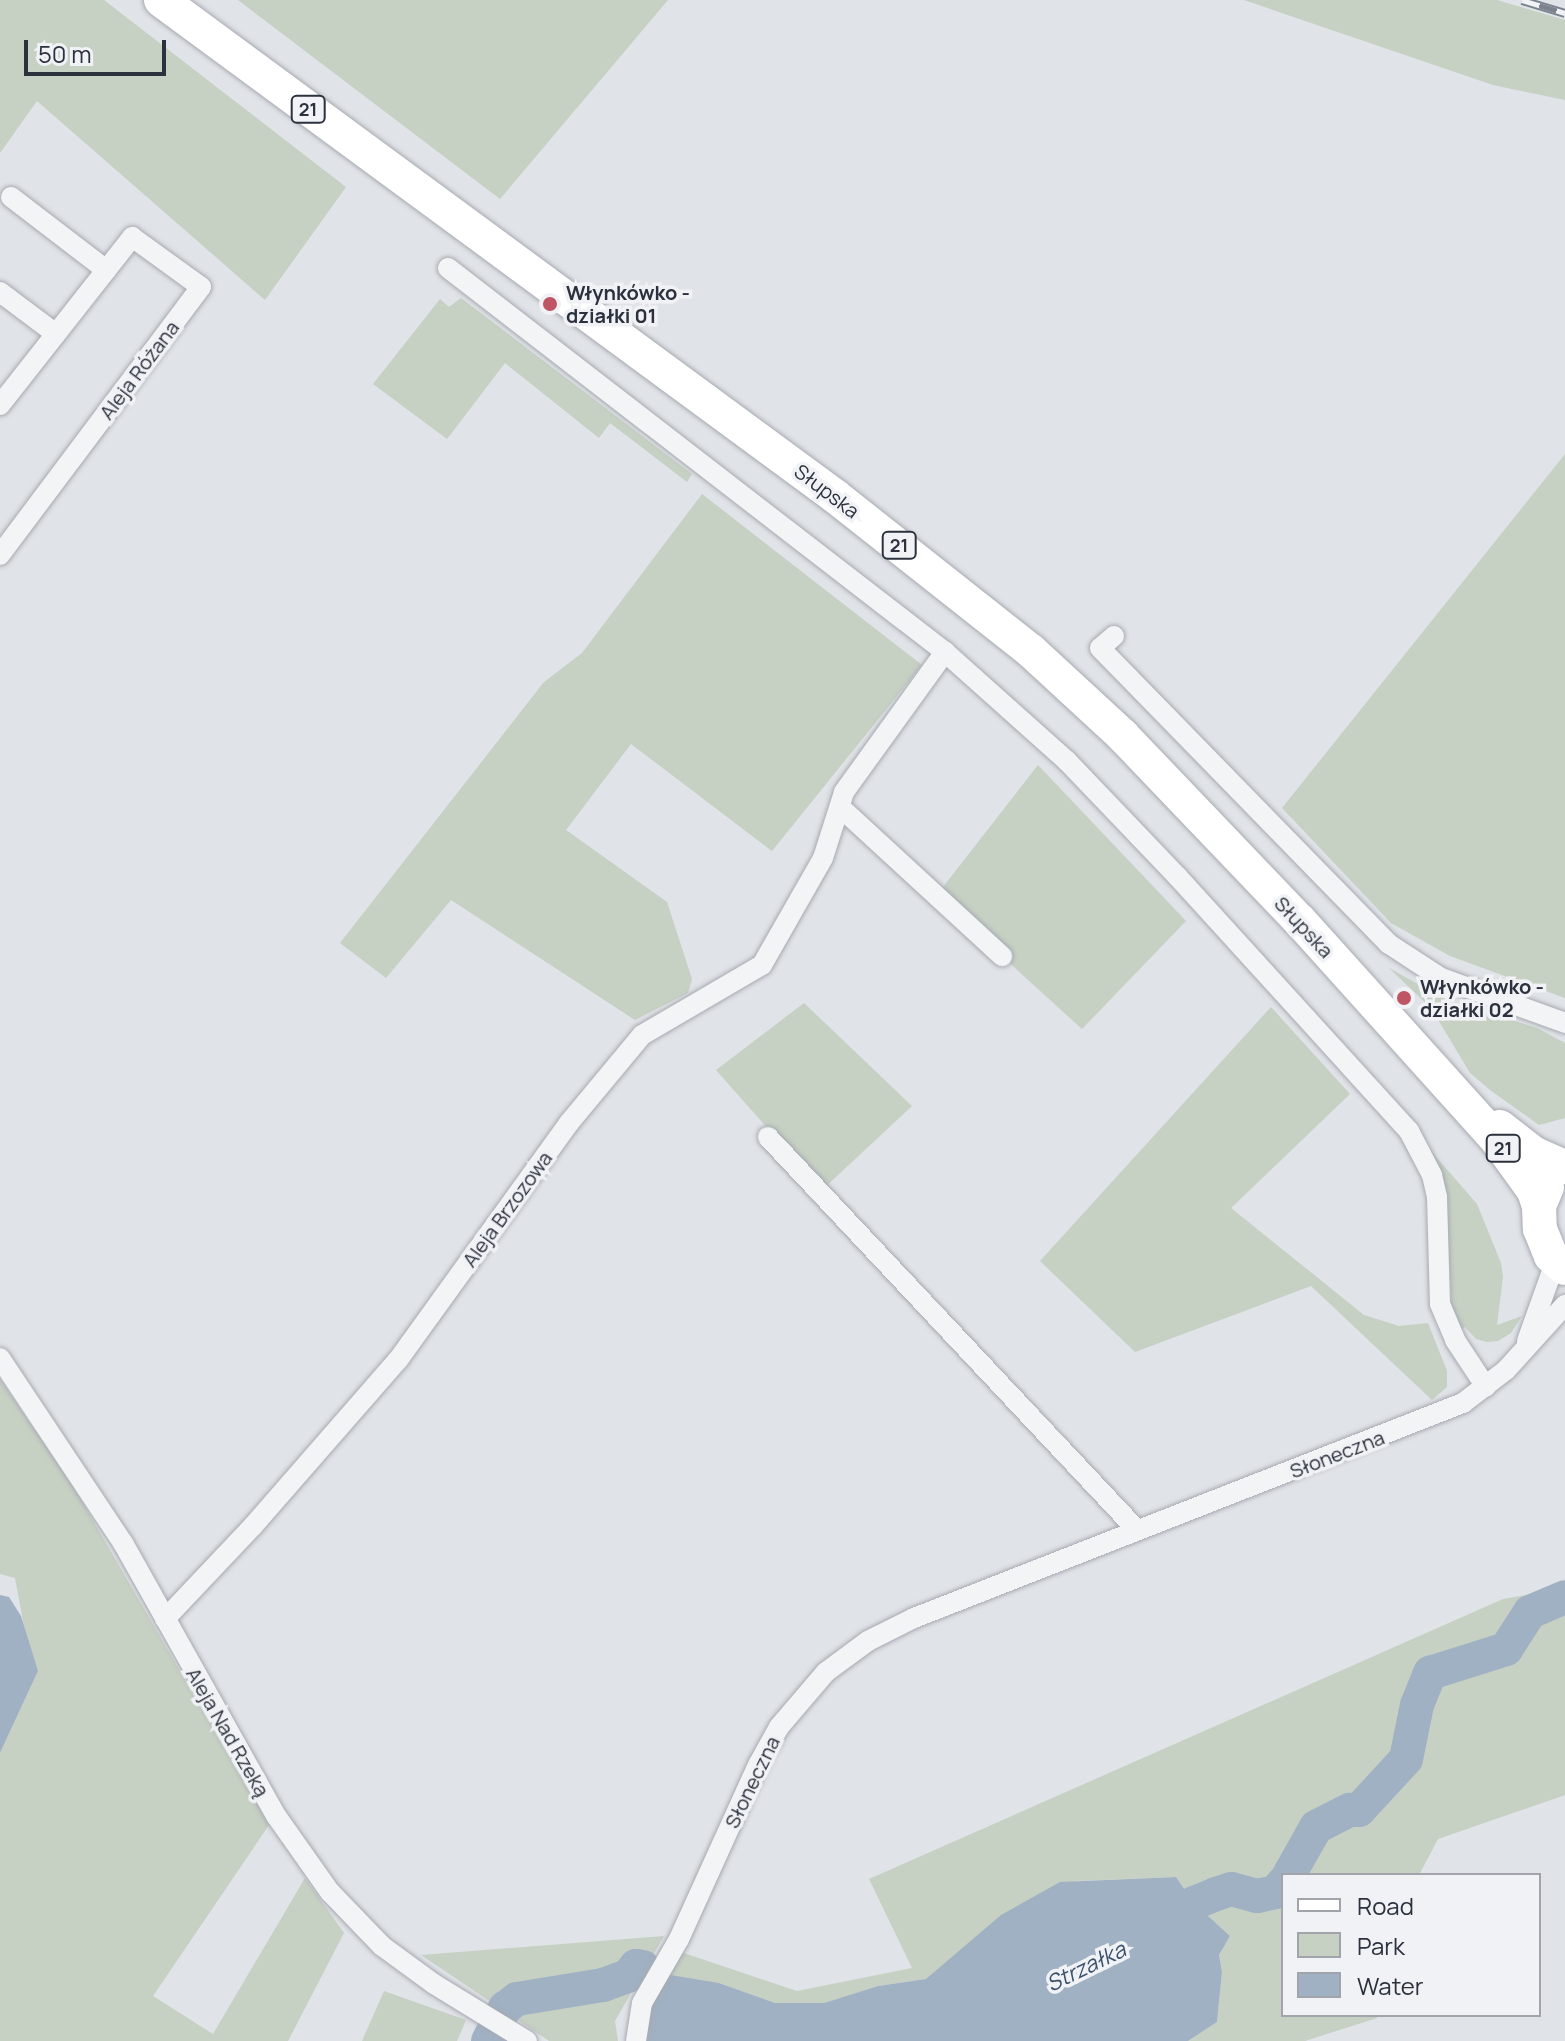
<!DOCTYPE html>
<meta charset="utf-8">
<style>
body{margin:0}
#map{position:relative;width:1565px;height:2041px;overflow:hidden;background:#e0e3e7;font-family:Manrope,sans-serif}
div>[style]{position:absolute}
.green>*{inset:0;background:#c6d0c3}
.water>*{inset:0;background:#a0b1c3}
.river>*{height:34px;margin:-17px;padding:0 17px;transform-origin:17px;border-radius:17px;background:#a0b1c3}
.roads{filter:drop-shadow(0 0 2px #a6aab1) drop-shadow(0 0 2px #a6aab1)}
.street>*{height:20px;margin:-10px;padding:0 10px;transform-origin:10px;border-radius:10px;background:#f3f4f6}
.primary>*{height:34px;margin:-17px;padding:0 17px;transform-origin:17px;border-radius:17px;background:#fff}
.rail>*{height:9px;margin-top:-4.5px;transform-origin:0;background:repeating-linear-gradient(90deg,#f0f2f5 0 18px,#7c838f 0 36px);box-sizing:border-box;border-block:2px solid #7c838f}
.dots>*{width:22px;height:22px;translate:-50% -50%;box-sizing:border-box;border:4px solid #f0f2f5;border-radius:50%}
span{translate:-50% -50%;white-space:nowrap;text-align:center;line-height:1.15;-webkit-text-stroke:7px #f0f2f5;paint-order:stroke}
.shield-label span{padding:2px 6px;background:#f0f2f5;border:2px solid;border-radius:6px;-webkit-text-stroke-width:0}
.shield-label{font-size:18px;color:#2b313d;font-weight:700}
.poi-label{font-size:20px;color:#2b313d;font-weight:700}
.left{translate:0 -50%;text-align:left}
.street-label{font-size:20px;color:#2b313d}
.water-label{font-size:22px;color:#3a506c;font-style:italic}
.legend{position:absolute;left:1281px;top:1873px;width:260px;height:144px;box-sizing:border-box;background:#f0f2f5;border:2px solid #a1a5ab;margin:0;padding:10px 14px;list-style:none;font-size:24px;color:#2b313d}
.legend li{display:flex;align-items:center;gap:16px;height:40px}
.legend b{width:40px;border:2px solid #a1a5ab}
.scale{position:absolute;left:24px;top:40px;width:142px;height:36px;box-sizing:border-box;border:4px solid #2b313d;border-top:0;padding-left:10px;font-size:24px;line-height:28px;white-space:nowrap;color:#2b313d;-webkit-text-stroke:6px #f0f2f5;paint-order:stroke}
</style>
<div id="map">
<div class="green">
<div style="clip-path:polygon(0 0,104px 0,346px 187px,265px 300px,37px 101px,0 153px)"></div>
<div style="clip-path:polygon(238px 0,668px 0,500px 199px)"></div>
<div style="clip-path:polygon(1244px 0,1497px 0,1565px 20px,1565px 100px,1493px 85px)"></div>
<div style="clip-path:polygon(461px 298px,692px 474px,687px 482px,610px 423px,599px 438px,505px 363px,447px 439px,373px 384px,440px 299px,449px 307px)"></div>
<div style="clip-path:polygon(1565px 454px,1565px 998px,1450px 956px,1391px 923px,1282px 808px)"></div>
<div style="clip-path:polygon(702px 494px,922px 665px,772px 851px,631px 744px,566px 830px,667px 902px,692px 979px,688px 993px,635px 1020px,451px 900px,386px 978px,340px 943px,544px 682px,582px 653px)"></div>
<div style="clip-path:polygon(1038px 765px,1186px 921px,1082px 1029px,936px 896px)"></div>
<div style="clip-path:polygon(1389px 968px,1445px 999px,1537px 1028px,1565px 1043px,1565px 1118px,1539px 1125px,1490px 1090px,1470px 1073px,1431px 1008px)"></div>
<div style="clip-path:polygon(804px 1003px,912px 1106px,822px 1190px,716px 1070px)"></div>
<div style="clip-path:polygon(1271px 1007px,1350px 1094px,1231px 1208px,1364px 1315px,1399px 1326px,1428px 1323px,1447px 1371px,1447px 1387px,1432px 1400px,1311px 1286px,1135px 1352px,1040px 1261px)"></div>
<div style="clip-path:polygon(1430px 1150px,1477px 1204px,1501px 1263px,1503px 1277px,1497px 1325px,1522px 1316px,1511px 1333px,1498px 1341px,1487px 1342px,1476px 1339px,1465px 1327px,1460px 1330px,1452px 1310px,1446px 1196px)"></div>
<div style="clip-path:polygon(0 1379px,73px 1486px,269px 1825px,153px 1996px,213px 2034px,305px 1878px,344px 1933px,288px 2041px,0 2041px,0 1753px,38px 1671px,27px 1643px,15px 1578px,0 1574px)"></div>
<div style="clip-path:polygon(1565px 1588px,1565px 1795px,1438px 1839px,1419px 1875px,1283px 1875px,1283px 2015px,1378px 2015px,1377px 2018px,1305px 2041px,1188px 2041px,1217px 2022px,1222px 1972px,1219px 1955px,1230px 1936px,1194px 1903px,1176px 1877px,1075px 1881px,926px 1979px,878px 1986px,824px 2003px,775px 2003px,719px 1983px,698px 1981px,642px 2021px,681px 1952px,797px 1991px,912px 1968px,869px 1879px,1503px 1599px)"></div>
<div style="clip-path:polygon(664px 1936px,615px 2021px,618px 2041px,549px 2041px,421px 1955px)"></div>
<div style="clip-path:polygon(384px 1991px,466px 2020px,457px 2041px,362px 2041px)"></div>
</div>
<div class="water">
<div style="clip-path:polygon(0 1595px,9px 1597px,21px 1616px,38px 1671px,0 1753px)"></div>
<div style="clip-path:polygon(1176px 1877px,1194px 1903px,1230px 1936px,1219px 1955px,1222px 1972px,1217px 2022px,1188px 2041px,646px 2041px,647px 2014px,670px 1975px,719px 1983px,775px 2003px,824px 2003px,878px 1986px,926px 1979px,1001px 1915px,1060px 1882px)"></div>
</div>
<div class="river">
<div style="left:1289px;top:1875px;width:55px;rotate:-60.6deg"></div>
<div style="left:1316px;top:1827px;width:38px;rotate:-27deg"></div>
<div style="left:1350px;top:1810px;width:9px"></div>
<div style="left:1359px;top:1810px;width:69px;rotate:-47.3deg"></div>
<div style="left:1406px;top:1759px;width:55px;rotate:-78.5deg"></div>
<div style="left:1417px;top:1705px;width:35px;rotate:-68deg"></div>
<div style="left:1430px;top:1673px;width:80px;rotate:-17.5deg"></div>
<div style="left:1506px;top:1649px;width:44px;rotate:-57deg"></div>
<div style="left:1530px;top:1612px;width:38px;rotate:-23deg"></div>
<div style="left:1156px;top:1929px;width:46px;rotate:-34.4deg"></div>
<div style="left:1194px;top:1903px;width:24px;rotate:-22deg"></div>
<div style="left:1216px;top:1894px;width:16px;rotate:-18deg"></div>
<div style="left:1231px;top:1889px;width:27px;rotate:15deg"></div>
<div style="left:1257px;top:1896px;width:19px;rotate:-12deg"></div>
<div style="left:1276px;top:1892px;width:11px;rotate:-52deg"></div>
<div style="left:488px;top:2041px;width:37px;rotate:-63deg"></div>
<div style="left:505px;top:2008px;width:15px;rotate:-37deg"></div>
<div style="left:517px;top:1999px;width:87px;rotate:-9.2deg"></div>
<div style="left:603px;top:1985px;width:27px;rotate:-20deg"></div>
<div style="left:628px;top:1976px;width:13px;rotate:-51deg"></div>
<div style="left:636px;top:1966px;width:7px;rotate:8deg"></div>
</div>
<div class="roads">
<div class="street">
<div style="left:11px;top:197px;width:120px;rotate:37.5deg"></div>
<div style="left:448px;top:268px;width:628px;rotate:37.69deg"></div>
<div style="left:945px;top:652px;width:164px;rotate:41.8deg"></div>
<div style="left:1067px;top:761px;width:159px;rotate:46.3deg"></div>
<div style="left:1177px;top:876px;width:345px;rotate:47.7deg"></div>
<div style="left:1409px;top:1131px;width:50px;rotate:62.4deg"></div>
<div style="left:1432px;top:1175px;width:23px;rotate:77deg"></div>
<div style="left:1437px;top:1197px;width:107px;rotate:88.4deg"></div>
<div style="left:1440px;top:1304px;width:39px;rotate:67deg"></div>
<div style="left:1455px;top:1340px;width:56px;rotate:56.6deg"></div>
<div style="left:0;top:292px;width:70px;rotate:36.9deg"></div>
<div style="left:0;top:405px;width:214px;rotate:-51.8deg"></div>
<div style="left:132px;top:237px;width:85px;rotate:35.9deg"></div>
<div style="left:201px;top:287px;width:335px;rotate:126.9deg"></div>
<div style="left:1114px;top:636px;width:18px;rotate:139deg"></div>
<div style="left:1100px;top:648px;width:414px;rotate:45.7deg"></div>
<div style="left:1389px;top:944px;width:62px;rotate:33.2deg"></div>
<div style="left:1441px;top:978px;width:132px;rotate:19.9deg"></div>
<div style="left:841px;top:808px;width:219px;rotate:42.6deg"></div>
<div style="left:768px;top:1137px;width:539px;rotate:46.8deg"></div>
<div style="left:1527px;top:1341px;width:74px;rotate:-70.3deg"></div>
<div style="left:1552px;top:1271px;width:15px;rotate:-94deg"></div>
<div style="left:0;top:1358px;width:222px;rotate:56.4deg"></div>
<div style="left:123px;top:1543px;width:314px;rotate:60.7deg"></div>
<div style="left:277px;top:1817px;width:92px;rotate:54.8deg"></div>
<div style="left:330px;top:1892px;width:75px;rotate:46.1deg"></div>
<div style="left:382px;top:1946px;width:64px;rotate:36.2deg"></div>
<div style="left:434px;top:1984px;width:109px;rotate:31.5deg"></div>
<div style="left:165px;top:1619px;width:128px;rotate:-46.6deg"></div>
<div style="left:253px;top:1526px;width:220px;rotate:-48.9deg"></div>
<div style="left:398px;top:1360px;width:292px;rotate:-54.2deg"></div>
<div style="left:569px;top:1123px;width:114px;rotate:-50.3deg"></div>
<div style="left:642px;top:1035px;width:139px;rotate:-30.3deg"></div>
<div style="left:762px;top:965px;width:123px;rotate:-60.3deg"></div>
<div style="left:823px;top:858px;width:69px;rotate:-72.3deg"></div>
<div style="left:844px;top:792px;width:173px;rotate:-54.2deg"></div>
<div style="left:636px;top:2041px;width:38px;rotate:-81deg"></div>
<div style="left:642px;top:2003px;width:74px;rotate:-60deg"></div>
<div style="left:679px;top:1939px;width:193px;rotate:-65.6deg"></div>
<div style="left:759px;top:1763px;width:41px;rotate:-60.9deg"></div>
<div style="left:779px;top:1727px;width:72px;rotate:-49.5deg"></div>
<div style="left:826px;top:1672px;width:52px;rotate:-36.4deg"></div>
<div style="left:868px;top:1641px;width:51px;rotate:-26.6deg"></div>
<div style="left:914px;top:1618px;width:590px;rotate:-21.39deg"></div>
<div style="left:1463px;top:1403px;width:54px;rotate:-37.5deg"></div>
<div style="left:1506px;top:1370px;width:88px;rotate:-47.8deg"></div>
</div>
<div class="primary">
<div style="left:161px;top:0;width:838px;rotate:36.36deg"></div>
<div style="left:836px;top:497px;width:248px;rotate:38.3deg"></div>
<div style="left:1031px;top:651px;width:125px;rotate:42.7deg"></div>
<div style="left:1123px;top:736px;width:256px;rotate:46.3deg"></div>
<div style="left:1300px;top:921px;width:296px;rotate:48deg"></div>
<div style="left:1498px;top:1141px;width:62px;rotate:54.2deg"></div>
<div style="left:1534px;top:1191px;width:16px;rotate:72deg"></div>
<div style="left:1500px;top:1127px;width:42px;rotate:38.2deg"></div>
<div style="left:1533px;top:1153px;width:35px;rotate:24deg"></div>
<div style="left:1547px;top:1187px;width:21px;rotate:113deg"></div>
<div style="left:1539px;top:1206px;width:23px;rotate:88deg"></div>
<div style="left:1540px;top:1229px;width:29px;rotate:68deg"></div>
<div style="left:1551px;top:1256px;width:18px;rotate:41deg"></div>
</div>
</div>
<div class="rail">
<div style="left:1522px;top:0;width:45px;rotate:16.8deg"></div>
</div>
<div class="dots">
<div style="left:550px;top:304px;background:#be5464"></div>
<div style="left:1404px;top:998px;background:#be5464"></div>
</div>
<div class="shield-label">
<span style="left:308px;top:109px">21</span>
<span style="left:899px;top:545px">21</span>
<span style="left:1503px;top:1148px">21</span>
</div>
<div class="poi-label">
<span class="left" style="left:566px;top:304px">Włynkówko -<br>działki 01</span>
<span class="left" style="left:1420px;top:998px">Włynkówko -<br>działki 02</span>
</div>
<div class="street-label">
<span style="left:139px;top:370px;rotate:-53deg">Aleja Różana</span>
<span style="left:827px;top:491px;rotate:37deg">Słupska</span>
<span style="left:1304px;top:927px;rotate:47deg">Słupska</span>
<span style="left:507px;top:1209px;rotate:-54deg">Aleja Brzozowa</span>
<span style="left:1337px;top:1454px;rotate:-21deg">Słoneczna</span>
<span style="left:228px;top:1732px;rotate:60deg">Aleja Nad Rzeką</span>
<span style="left:752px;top:1782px;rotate:-64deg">Słoneczna</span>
</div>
<div class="water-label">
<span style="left:1086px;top:1967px;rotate:-26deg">Strzałka</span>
</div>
<ul class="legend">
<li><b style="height:10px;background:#fff"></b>Road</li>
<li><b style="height:22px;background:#c6d0c3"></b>Park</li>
<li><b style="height:22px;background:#a0b1c3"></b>Water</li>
</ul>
<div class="scale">50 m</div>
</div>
